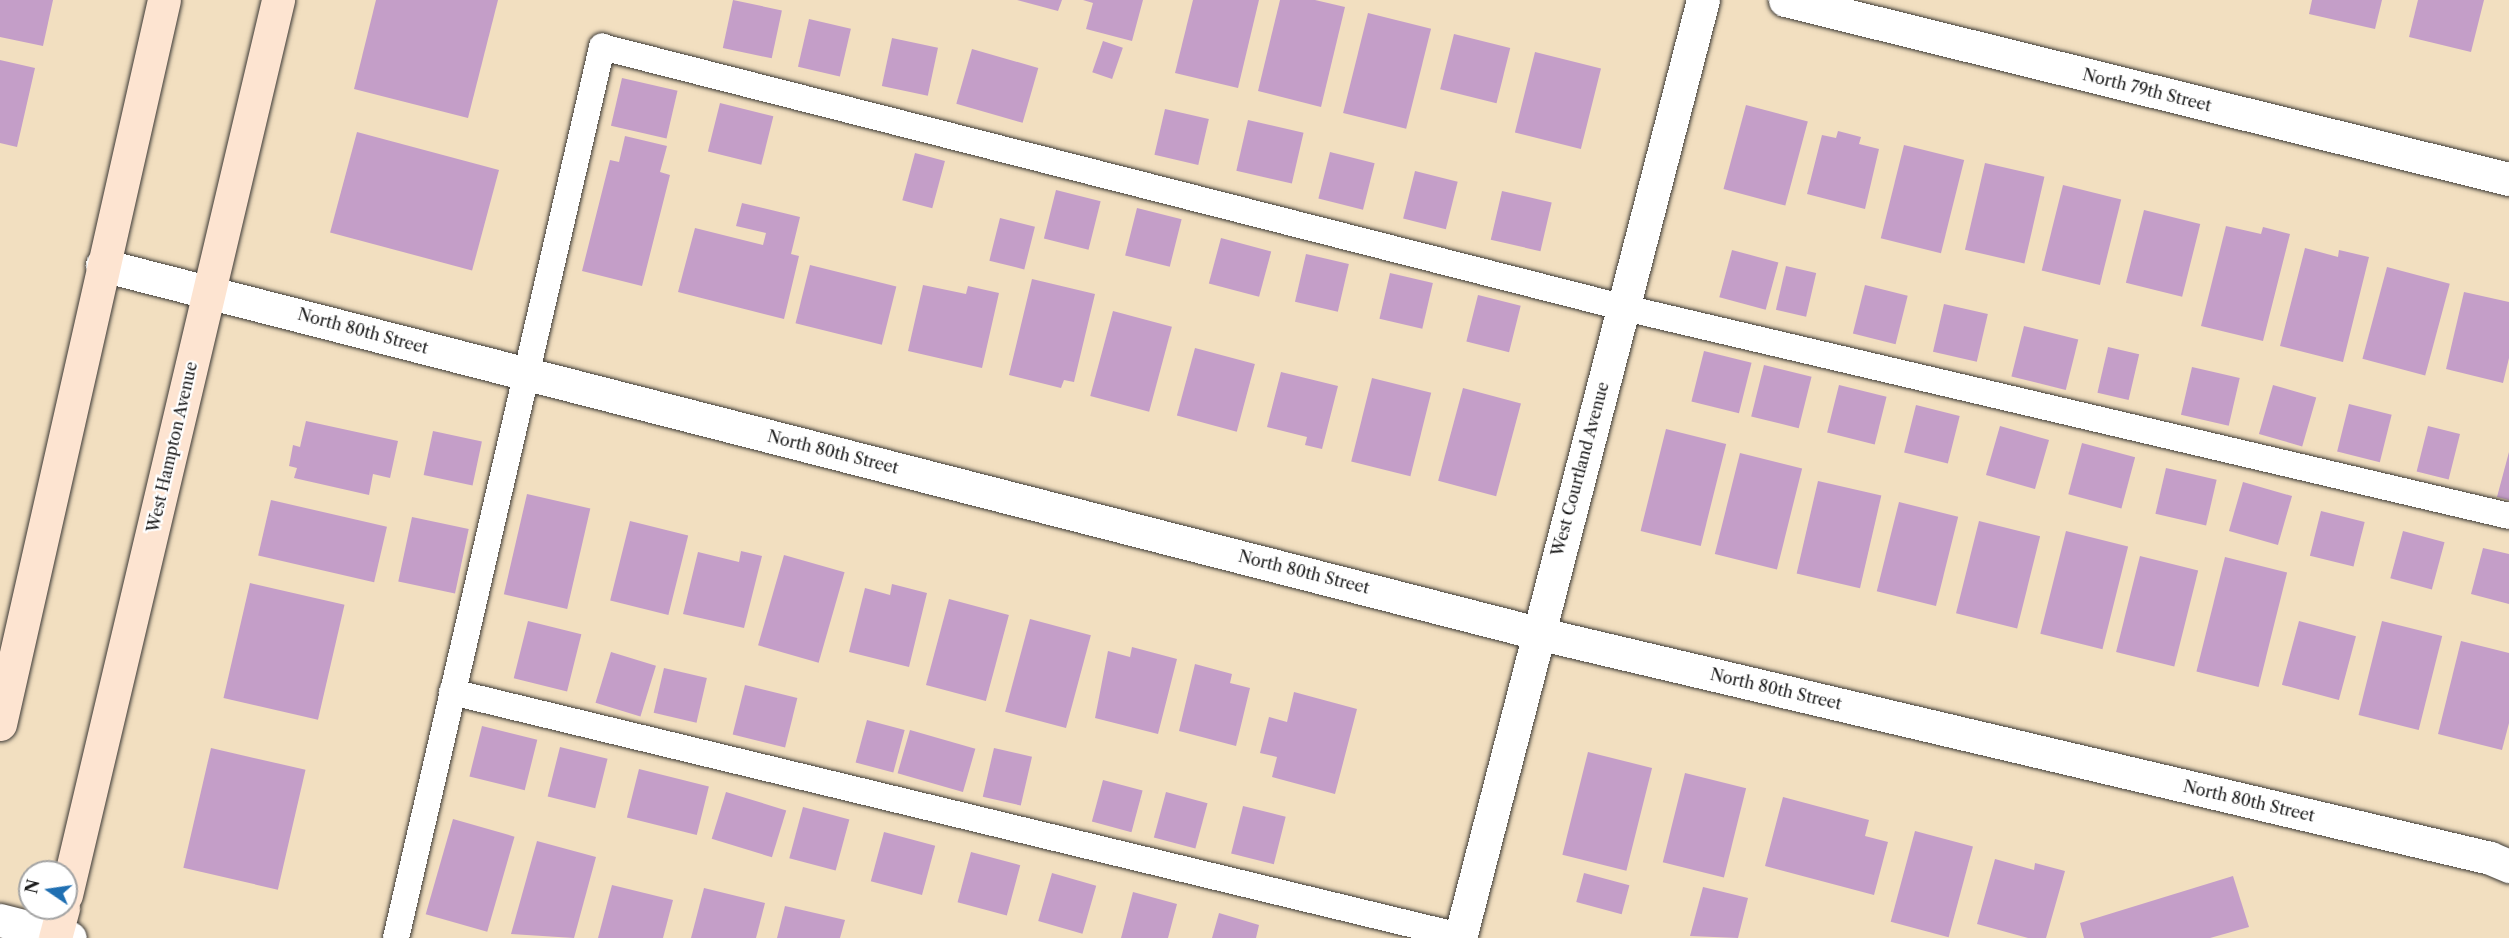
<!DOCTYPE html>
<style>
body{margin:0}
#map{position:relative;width:2509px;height:938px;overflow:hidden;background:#f2dfc0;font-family:"Libre Caslon Text",serif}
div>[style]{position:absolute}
.building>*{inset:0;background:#c49ec8;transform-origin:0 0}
.roads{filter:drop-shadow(0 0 2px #3c3935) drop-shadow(0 0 2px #3c3935)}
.service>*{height:26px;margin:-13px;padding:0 13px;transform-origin:13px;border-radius:13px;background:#fff}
.minor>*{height:33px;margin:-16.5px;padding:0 16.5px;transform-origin:16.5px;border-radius:16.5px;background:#fff}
.secondary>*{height:33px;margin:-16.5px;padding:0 16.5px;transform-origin:16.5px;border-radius:16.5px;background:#fde4d1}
span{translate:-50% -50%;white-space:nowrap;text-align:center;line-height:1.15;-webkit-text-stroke:4.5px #fff;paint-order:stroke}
.street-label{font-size:16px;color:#1c1c1c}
.north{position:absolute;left:18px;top:860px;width:60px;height:60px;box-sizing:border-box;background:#fff;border:2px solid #a4a4a4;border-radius:50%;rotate:283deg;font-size:16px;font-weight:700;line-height:24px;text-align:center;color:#1c1c1c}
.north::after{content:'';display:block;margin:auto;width:21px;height:27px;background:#1f6fb2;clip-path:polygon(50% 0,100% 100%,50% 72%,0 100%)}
</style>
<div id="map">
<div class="building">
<div style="clip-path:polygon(0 0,53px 0,43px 46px,0 37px)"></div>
<div style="clip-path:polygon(376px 0,498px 0,468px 118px,354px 89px)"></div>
<div style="left:733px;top:0;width:50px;height:49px;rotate:12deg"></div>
<div style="clip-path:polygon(1017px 0,1062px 0,1058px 11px)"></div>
<div style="clip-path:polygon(1083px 0,1143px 0,1132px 41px,1086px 29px,1093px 3px)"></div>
<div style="clip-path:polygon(1193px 0,1259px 0,1238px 88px,1175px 73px)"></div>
<div style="clip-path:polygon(1280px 0,1315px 0,1345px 7px,1321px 107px,1258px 91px)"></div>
<div style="clip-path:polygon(2312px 0,2382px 0,2375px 29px,2309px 14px)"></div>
<div style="clip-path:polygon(2418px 0,2484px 0,2471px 52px,2409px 37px)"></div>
<div style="left:1368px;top:13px;width:65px;height:103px;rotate:14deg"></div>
<div style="left:809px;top:19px;width:43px;height:49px;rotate:13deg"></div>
<div style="left:1454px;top:34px;width:58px;height:57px;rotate:14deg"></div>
<div style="left:892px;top:38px;width:47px;height:49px;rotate:12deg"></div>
<div style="left:1103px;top:41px;width:21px;height:33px;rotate:19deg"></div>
<div style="left:972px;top:49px;width:69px;height:57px;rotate:16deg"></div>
<div style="left:1535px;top:52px;width:68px;height:83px;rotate:14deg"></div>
<div style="clip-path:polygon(0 60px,35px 68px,17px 147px,0 143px)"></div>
<div style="left:622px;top:78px;width:57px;height:49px;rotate:13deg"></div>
<div style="left:720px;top:103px;width:55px;height:50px;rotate:14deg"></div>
<div style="left:1746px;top:105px;width:64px;height:87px;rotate:15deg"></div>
<div style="left:1165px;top:109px;width:45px;height:47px;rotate:13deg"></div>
<div style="left:1248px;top:120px;width:57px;height:52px;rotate:13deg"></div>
<div style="clip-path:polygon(1838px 131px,1861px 137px,1859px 144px,1879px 149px,1865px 209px,1807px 194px,1822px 135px,1836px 138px)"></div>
<div style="left:357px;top:132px;width:147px;height:104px;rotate:15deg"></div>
<div style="clip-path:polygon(625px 136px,667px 146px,660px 172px,670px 175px,642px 286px,582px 271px,610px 160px,619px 162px)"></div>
<div style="left:1904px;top:145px;width:62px;height:96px;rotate:14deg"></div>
<div style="left:1330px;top:152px;width:46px;height:48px;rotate:14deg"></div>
<div style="left:915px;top:153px;width:31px;height:49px;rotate:15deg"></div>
<div style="left:1985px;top:163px;width:61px;height:89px;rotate:13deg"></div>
<div style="left:1415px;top:171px;width:44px;height:49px;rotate:14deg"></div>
<div style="left:2063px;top:185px;width:60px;height:88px;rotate:14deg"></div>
<div style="left:1056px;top:190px;width:46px;height:50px;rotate:14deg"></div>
<div style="left:1502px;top:191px;width:51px;height:50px;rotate:13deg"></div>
<div style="clip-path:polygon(742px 203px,800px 217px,791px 254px,799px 256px,784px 319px,678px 292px,695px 228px,763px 245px,766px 233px,736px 226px)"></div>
<div style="left:1137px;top:208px;width:46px;height:49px;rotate:14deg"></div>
<div style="left:2144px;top:210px;width:58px;height:75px;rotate:14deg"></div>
<div style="left:1000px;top:218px;width:36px;height:44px;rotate:14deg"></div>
<div style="clip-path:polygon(2226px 226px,2261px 234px,2263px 227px,2290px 234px,2263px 341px,2201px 326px)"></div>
<div style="left:1221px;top:238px;width:52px;height:47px;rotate:15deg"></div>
<div style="clip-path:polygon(2305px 248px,2338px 257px,2339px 250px,2369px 257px,2343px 362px,2280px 346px)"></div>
<div style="left:1732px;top:250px;width:48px;height:49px;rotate:15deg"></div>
<div style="left:1306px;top:254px;width:44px;height:49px;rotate:13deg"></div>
<div style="left:810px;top:265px;width:89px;height:60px;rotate:14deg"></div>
<div style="left:1786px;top:266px;width:31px;height:45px;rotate:13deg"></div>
<div style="left:2387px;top:267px;width:65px;height:95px;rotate:15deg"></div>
<div style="left:1390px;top:273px;width:44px;height:47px;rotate:13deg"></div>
<div style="clip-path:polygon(1032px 279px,1095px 294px,1074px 382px,1064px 380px,1061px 388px,1009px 375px)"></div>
<div style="clip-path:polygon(923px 285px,966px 294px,968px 286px,999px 293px,982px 368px,908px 351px)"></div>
<div style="left:1865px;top:285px;width:44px;height:50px;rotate:14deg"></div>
<div style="clip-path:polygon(2464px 292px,2509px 302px,2509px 358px,2503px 383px,2446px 369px)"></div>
<div style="left:1478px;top:295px;width:44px;height:48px;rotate:14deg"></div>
<div style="left:1944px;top:304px;width:45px;height:49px;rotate:13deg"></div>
<div style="left:1113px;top:311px;width:61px;height:88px;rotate:15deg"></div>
<div style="left:2024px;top:326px;width:56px;height:52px;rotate:14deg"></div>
<div style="left:2108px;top:347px;width:32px;height:47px;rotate:13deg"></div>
<div style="left:1195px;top:348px;width:62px;height:70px;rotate:15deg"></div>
<div style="left:1704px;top:351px;width:49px;height:52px;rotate:14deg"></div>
<div style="left:1764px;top:365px;width:49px;height:53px;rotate:14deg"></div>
<div style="left:2192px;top:367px;width:49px;height:49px;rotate:13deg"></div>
<div style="clip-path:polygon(1281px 372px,1338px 386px,1322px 449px,1305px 445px,1307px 437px,1267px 427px)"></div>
<div style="left:1372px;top:378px;width:61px;height:86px;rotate:14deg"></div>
<div style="left:1839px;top:385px;width:49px;height:49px;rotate:14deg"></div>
<div style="left:2273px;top:385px;width:45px;height:51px;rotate:16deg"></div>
<div style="left:1463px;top:388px;width:60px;height:96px;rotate:15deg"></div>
<div style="left:2349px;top:404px;width:44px;height:49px;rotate:14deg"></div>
<div style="left:1916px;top:405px;width:45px;height:49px;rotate:14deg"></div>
<div style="clip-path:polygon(306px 421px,398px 441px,390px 478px,373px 474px,369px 495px,294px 478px,297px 468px,289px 466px,293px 445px,300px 447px)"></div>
<div style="left:2000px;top:426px;width:51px;height:51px;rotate:16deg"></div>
<div style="left:2428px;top:426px;width:33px;height:47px;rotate:14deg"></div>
<div style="left:1666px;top:429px;width:62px;height:105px;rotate:14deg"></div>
<div style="left:433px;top:431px;width:50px;height:45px;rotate:12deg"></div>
<div style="left:2082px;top:443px;width:55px;height:53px;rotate:15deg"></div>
<div style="clip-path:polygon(2509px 452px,2509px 500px,2497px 497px)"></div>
<div style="left:1740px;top:453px;width:64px;height:104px;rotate:14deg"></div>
<div style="left:2166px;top:468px;width:52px;height:47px;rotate:13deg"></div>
<div style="left:1818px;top:481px;width:65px;height:95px;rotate:13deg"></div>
<div style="left:2243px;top:482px;width:51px;height:51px;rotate:16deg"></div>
<div style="left:527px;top:494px;width:65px;height:103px;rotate:13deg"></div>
<div style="left:271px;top:500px;width:119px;height:57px;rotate:13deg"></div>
<div style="left:1899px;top:502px;width:61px;height:92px;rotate:14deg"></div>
<div style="left:2321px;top:511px;width:45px;height:46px;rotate:14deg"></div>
<div style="left:412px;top:517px;width:58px;height:66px;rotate:12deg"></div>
<div style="left:630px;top:521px;width:60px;height:82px;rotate:14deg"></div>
<div style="left:1979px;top:521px;width:63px;height:95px;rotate:14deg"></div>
<div style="left:2066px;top:531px;width:64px;height:106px;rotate:14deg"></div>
<div style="left:2403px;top:531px;width:43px;height:49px;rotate:15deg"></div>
<div style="clip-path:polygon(2483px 548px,2509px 554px,2509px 604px,2471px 594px)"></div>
<div style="clip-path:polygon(741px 551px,762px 556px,744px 628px,683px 614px,698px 552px,739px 562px)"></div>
<div style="left:784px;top:555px;width:63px;height:94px;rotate:16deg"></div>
<div style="left:2140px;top:556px;width:60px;height:99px;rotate:14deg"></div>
<div style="left:2225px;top:557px;width:64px;height:118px;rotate:14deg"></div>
<div style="left:250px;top:583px;width:97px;height:118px;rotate:13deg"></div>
<div style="clip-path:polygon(892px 584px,927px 593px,909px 667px,849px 652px,865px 588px,890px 595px)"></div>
<div style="left:949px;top:599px;width:62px;height:89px;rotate:15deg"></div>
<div style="left:1030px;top:619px;width:63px;height:96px;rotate:15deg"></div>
<div style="left:528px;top:621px;width:55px;height:59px;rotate:14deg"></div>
<div style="left:2299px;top:621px;width:59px;height:66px;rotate:15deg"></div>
<div style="left:2382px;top:621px;width:62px;height:97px;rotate:14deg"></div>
<div style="clip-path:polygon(2461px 641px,2509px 653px,2509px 723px,2502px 750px,2438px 734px)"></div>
<div style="clip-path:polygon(1132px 647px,1177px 659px,1158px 734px,1095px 718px,1108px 651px,1130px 657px)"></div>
<div style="left:611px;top:652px;width:47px;height:53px;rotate:17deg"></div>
<div style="clip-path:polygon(1195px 664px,1232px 674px,1230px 683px,1250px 688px,1236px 746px,1179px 731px)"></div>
<div style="left:664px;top:668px;width:44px;height:46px;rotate:13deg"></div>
<div style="left:745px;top:685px;width:54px;height:51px;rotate:14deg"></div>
<div style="clip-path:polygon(1294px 692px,1357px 709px,1335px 794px,1272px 777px,1277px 757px,1260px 753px,1269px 717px,1287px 722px)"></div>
<div style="left:867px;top:720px;width:39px;height:44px;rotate:15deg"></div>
<div style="left:482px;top:726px;width:57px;height:52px;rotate:14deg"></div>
<div style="left:910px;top:730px;width:68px;height:45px;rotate:16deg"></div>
<div style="left:560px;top:747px;width:49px;height:51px;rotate:14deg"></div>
<div style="left:211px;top:748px;width:97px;height:123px;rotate:13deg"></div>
<div style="left:994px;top:748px;width:39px;height:50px;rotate:13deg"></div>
<div style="left:1588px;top:752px;width:66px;height:106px;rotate:14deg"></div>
<div style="left:639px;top:769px;width:72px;height:50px;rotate:14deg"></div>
<div style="left:1685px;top:773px;width:63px;height:92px;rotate:14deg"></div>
<div style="left:1103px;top:780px;width:41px;height:43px;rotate:15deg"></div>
<div style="left:726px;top:792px;width:63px;height:49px;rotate:17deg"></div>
<div style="left:1166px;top:792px;width:43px;height:47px;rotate:15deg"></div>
<div style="clip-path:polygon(1783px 797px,1869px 820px,1865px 836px,1888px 842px,1874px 895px,1765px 866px)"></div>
<div style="left:1243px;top:806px;width:44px;height:49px;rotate:14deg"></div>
<div style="left:803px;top:807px;width:48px;height:53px;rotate:15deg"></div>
<div style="left:453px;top:819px;width:64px;height:99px;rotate:16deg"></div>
<div style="left:1915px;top:831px;width:60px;height:94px;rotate:15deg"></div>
<div style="left:884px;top:832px;width:53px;height:51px;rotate:15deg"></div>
<div style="clip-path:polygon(537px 841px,596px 857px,574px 938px,511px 934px)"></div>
<div style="left:971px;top:852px;width:51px;height:52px;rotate:15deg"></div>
<div style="clip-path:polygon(1995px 859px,2034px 870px,2035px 863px,2065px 871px,2046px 938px,2028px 938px,1977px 924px)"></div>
<div style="left:1052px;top:873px;width:46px;height:50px;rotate:16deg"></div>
<div style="left:1584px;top:873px;width:47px;height:30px;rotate:15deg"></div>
<div style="clip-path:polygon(2233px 876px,2249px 927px,2210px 938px,2084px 938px,2080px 923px)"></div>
<div style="clip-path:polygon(612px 885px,673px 900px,663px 938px,598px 938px)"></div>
<div style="clip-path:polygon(1703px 887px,1748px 898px,1738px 938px,1690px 936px)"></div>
<div style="clip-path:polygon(704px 888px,765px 903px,756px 938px,691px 938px)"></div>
<div style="clip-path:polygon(1133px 892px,1177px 904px,1168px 938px,1121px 938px)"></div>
<div style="clip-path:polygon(785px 906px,845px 920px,840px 938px,777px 938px)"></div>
<div style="clip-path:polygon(1219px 913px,1259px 925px,1256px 938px,1212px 938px)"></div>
</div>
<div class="roads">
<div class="service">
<div style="left:452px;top:692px;width:1037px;rotate:13.61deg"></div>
<div style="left:396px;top:938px;width:915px;rotate:-76.98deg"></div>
<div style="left:602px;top:47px;width:1052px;rotate:14.31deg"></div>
<div style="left:1621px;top:307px;width:912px;rotate:13.24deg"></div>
</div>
<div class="minor">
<div style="left:1785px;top:0;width:746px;rotate:13.89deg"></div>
<div style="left:102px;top:265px;width:1481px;rotate:14.38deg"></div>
<div style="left:1537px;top:633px;width:979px;rotate:13.28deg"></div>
<div style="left:2490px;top:858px;width:21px;rotate:23deg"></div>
<div style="left:0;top:920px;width:72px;rotate:14.4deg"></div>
<div style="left:1460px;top:938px;width:969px;rotate:-75.48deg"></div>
</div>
<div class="secondary">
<div style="left:0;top:724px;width:742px;rotate:-77.24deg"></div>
<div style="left:66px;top:895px;width:920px;rotate:-76.67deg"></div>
<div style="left:55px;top:938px;width:31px;rotate:-75deg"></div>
</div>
</div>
<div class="street-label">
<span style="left:2147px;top:90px;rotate:14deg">North 79th Street</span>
<span style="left:363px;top:331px;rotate:15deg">North 80th Street</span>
<span style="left:172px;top:447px;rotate:-77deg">West Hampton Avenue</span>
<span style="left:833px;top:452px;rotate:14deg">North 80th Street</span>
<span style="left:1580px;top:469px;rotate:-75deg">West Courtland Avenue</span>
<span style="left:1304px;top:572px;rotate:14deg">North 80th Street</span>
<span style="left:1776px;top:689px;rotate:13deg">North 80th Street</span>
<span style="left:2249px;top:801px;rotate:13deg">North 80th Street</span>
</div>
<div class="north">N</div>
</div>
